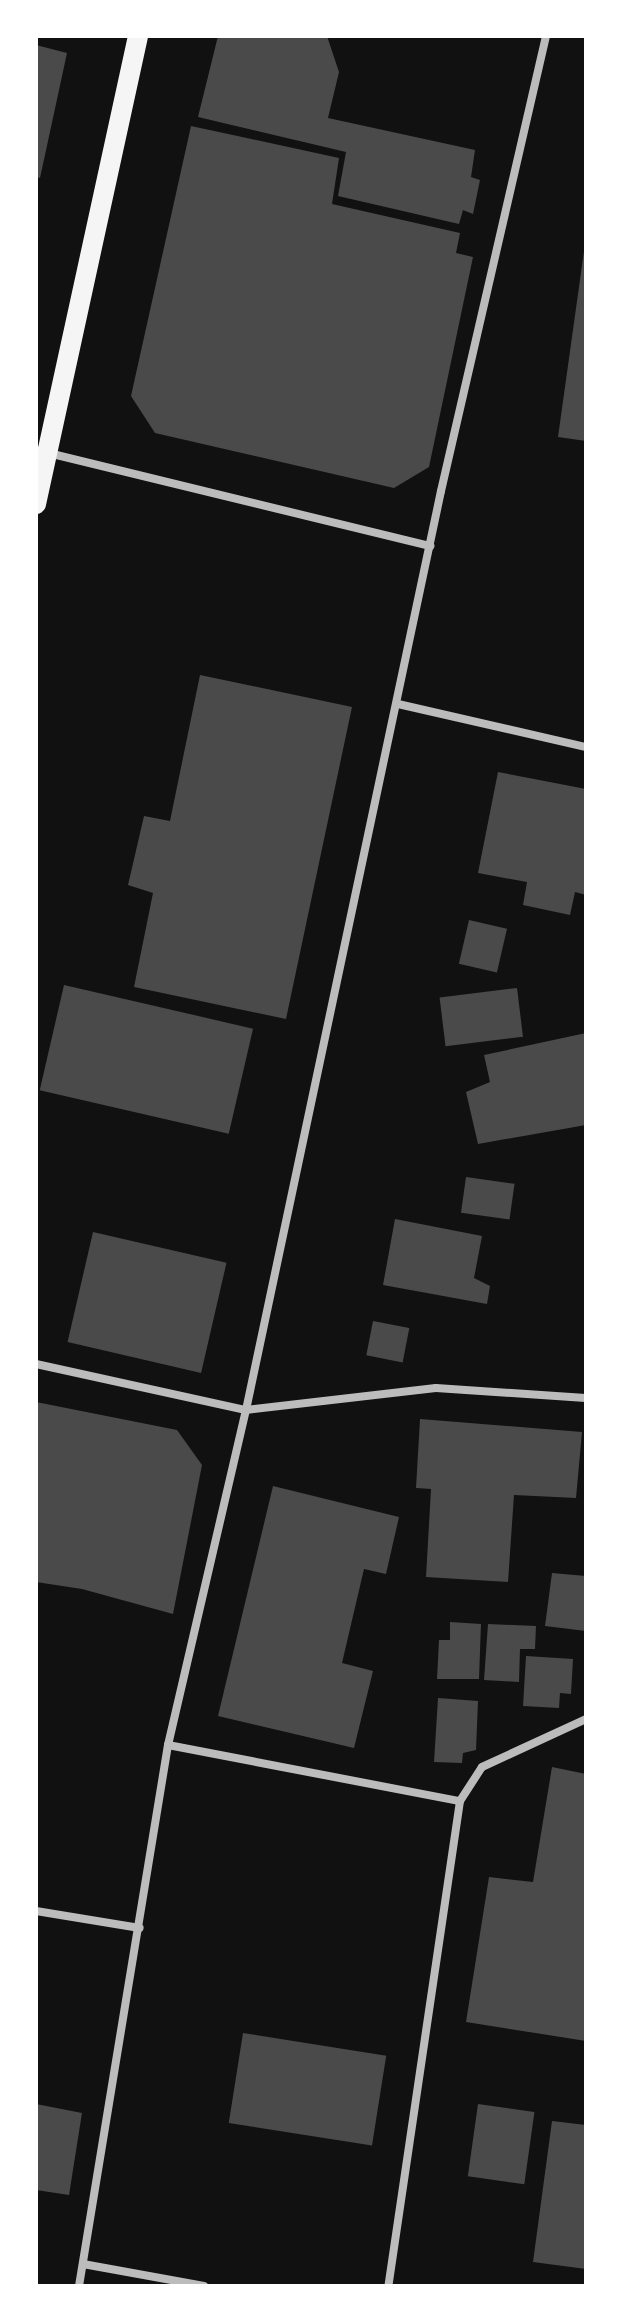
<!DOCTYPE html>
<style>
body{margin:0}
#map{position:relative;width:622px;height:2322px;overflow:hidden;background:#111;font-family:"Nunito Sans",sans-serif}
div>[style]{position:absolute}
.building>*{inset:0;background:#4a4a4a;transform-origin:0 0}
.minor>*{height:8px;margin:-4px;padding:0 4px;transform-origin:4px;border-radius:4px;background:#bcbcbc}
.primary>*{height:20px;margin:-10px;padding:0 10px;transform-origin:10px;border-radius:10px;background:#f5f5f5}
span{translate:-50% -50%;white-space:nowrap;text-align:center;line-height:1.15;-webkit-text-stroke:8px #fff;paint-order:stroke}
.frame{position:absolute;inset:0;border:38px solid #fff;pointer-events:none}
</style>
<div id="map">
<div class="building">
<div style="clip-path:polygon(218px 36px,327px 36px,339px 72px,328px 118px,475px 150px,471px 177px,480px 180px,473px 214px,463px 210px,459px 224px,338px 196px,346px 152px,198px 117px)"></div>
<div style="clip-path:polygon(36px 45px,67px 53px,40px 178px,36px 177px)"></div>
<div style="clip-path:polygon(191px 126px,339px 158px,332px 204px,460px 233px,456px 253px,473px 257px,429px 467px,394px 488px,155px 433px,131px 396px)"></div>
<div style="clip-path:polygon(584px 251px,586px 252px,586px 441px,558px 437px)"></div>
<div style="clip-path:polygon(200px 675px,352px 707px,286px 1019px,134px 987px,153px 893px,128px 885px,144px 816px,170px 821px)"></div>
<div style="clip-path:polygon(498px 772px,586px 789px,586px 895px,575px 892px,570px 915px,523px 905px,527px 882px,478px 873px)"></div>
<div style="left:469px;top:920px;width:39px;height:45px;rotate:13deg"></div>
<div style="left:64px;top:985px;width:194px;height:108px;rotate:13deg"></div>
<div style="left:517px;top:988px;width:49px;height:78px;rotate:83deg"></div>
<div style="clip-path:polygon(586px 1033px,586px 1125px,478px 1144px,466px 1092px,490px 1082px,484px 1055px)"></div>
<div style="left:466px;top:1177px;width:49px;height:36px;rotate:8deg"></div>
<div style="clip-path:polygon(395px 1219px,482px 1236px,474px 1278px,490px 1286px,487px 1304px,383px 1285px)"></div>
<div style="left:93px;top:1232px;width:137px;height:113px;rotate:13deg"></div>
<div style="left:373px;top:1321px;width:37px;height:35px;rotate:11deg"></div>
<div style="clip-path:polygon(36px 1402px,177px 1430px,202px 1465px,173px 1614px,82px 1589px,36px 1582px)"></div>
<div style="clip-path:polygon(420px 1419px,582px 1432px,576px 1498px,514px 1495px,508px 1582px,426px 1577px,431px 1489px,416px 1488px)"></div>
<div style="clip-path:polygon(273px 1486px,399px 1517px,386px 1574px,364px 1569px,342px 1663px,373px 1671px,354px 1748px,218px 1716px)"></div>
<div style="clip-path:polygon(552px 1573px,586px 1576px,586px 1631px,545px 1626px)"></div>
<div style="clip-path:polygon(450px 1622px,481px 1624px,479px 1679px,437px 1679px,439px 1640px,450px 1640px)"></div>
<div style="clip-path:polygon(488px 1624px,536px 1626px,535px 1649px,520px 1649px,519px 1682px,484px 1680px)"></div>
<div style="clip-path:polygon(526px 1656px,573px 1659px,571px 1694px,560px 1693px,559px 1708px,523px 1706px)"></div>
<div style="clip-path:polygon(438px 1698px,478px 1701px,476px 1750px,463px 1753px,462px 1763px,434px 1762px)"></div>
<div style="clip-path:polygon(552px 1767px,586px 1774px,586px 2041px,466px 2022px,489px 1877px,533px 1882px)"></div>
<div style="left:243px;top:2033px;width:145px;height:91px;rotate:9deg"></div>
<div style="clip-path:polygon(36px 2104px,82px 2113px,69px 2195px,36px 2190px)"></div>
<div style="left:478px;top:2104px;width:57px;height:73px;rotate:8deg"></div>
<div style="clip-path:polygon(552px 2121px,586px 2125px,586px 2269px,533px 2262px)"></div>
</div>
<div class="minor">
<div style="left:36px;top:450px;width:406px;rotate:13.7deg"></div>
<div style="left:398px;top:704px;width:193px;rotate:12.9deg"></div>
<div style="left:36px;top:1364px;width:215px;rotate:12.4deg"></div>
<div style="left:246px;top:1410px;width:191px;rotate:-6.6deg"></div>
<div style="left:436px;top:1388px;width:150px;rotate:3.8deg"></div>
<div style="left:168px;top:1745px;width:297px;rotate:10.9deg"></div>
<div style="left:460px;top:1801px;width:490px;rotate:98.4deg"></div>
<div style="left:460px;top:1801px;width:40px;rotate:-57.1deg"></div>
<div style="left:482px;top:1767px;width:115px;rotate:-24.8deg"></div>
<div style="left:36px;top:1911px;width:105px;rotate:9.3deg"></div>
<div style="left:83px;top:2264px;width:123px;rotate:10.3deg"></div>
<div style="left:79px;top:2286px;width:548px;rotate:-80.66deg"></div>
<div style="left:168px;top:1745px;width:344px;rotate:-76.9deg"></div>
<div style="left:246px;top:1410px;width:939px;rotate:-78.02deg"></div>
<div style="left:441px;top:491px;width:467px;rotate:-77deg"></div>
</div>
<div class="primary">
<div style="left:36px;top:504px;width:479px;rotate:-77.7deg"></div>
</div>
<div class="frame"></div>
</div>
